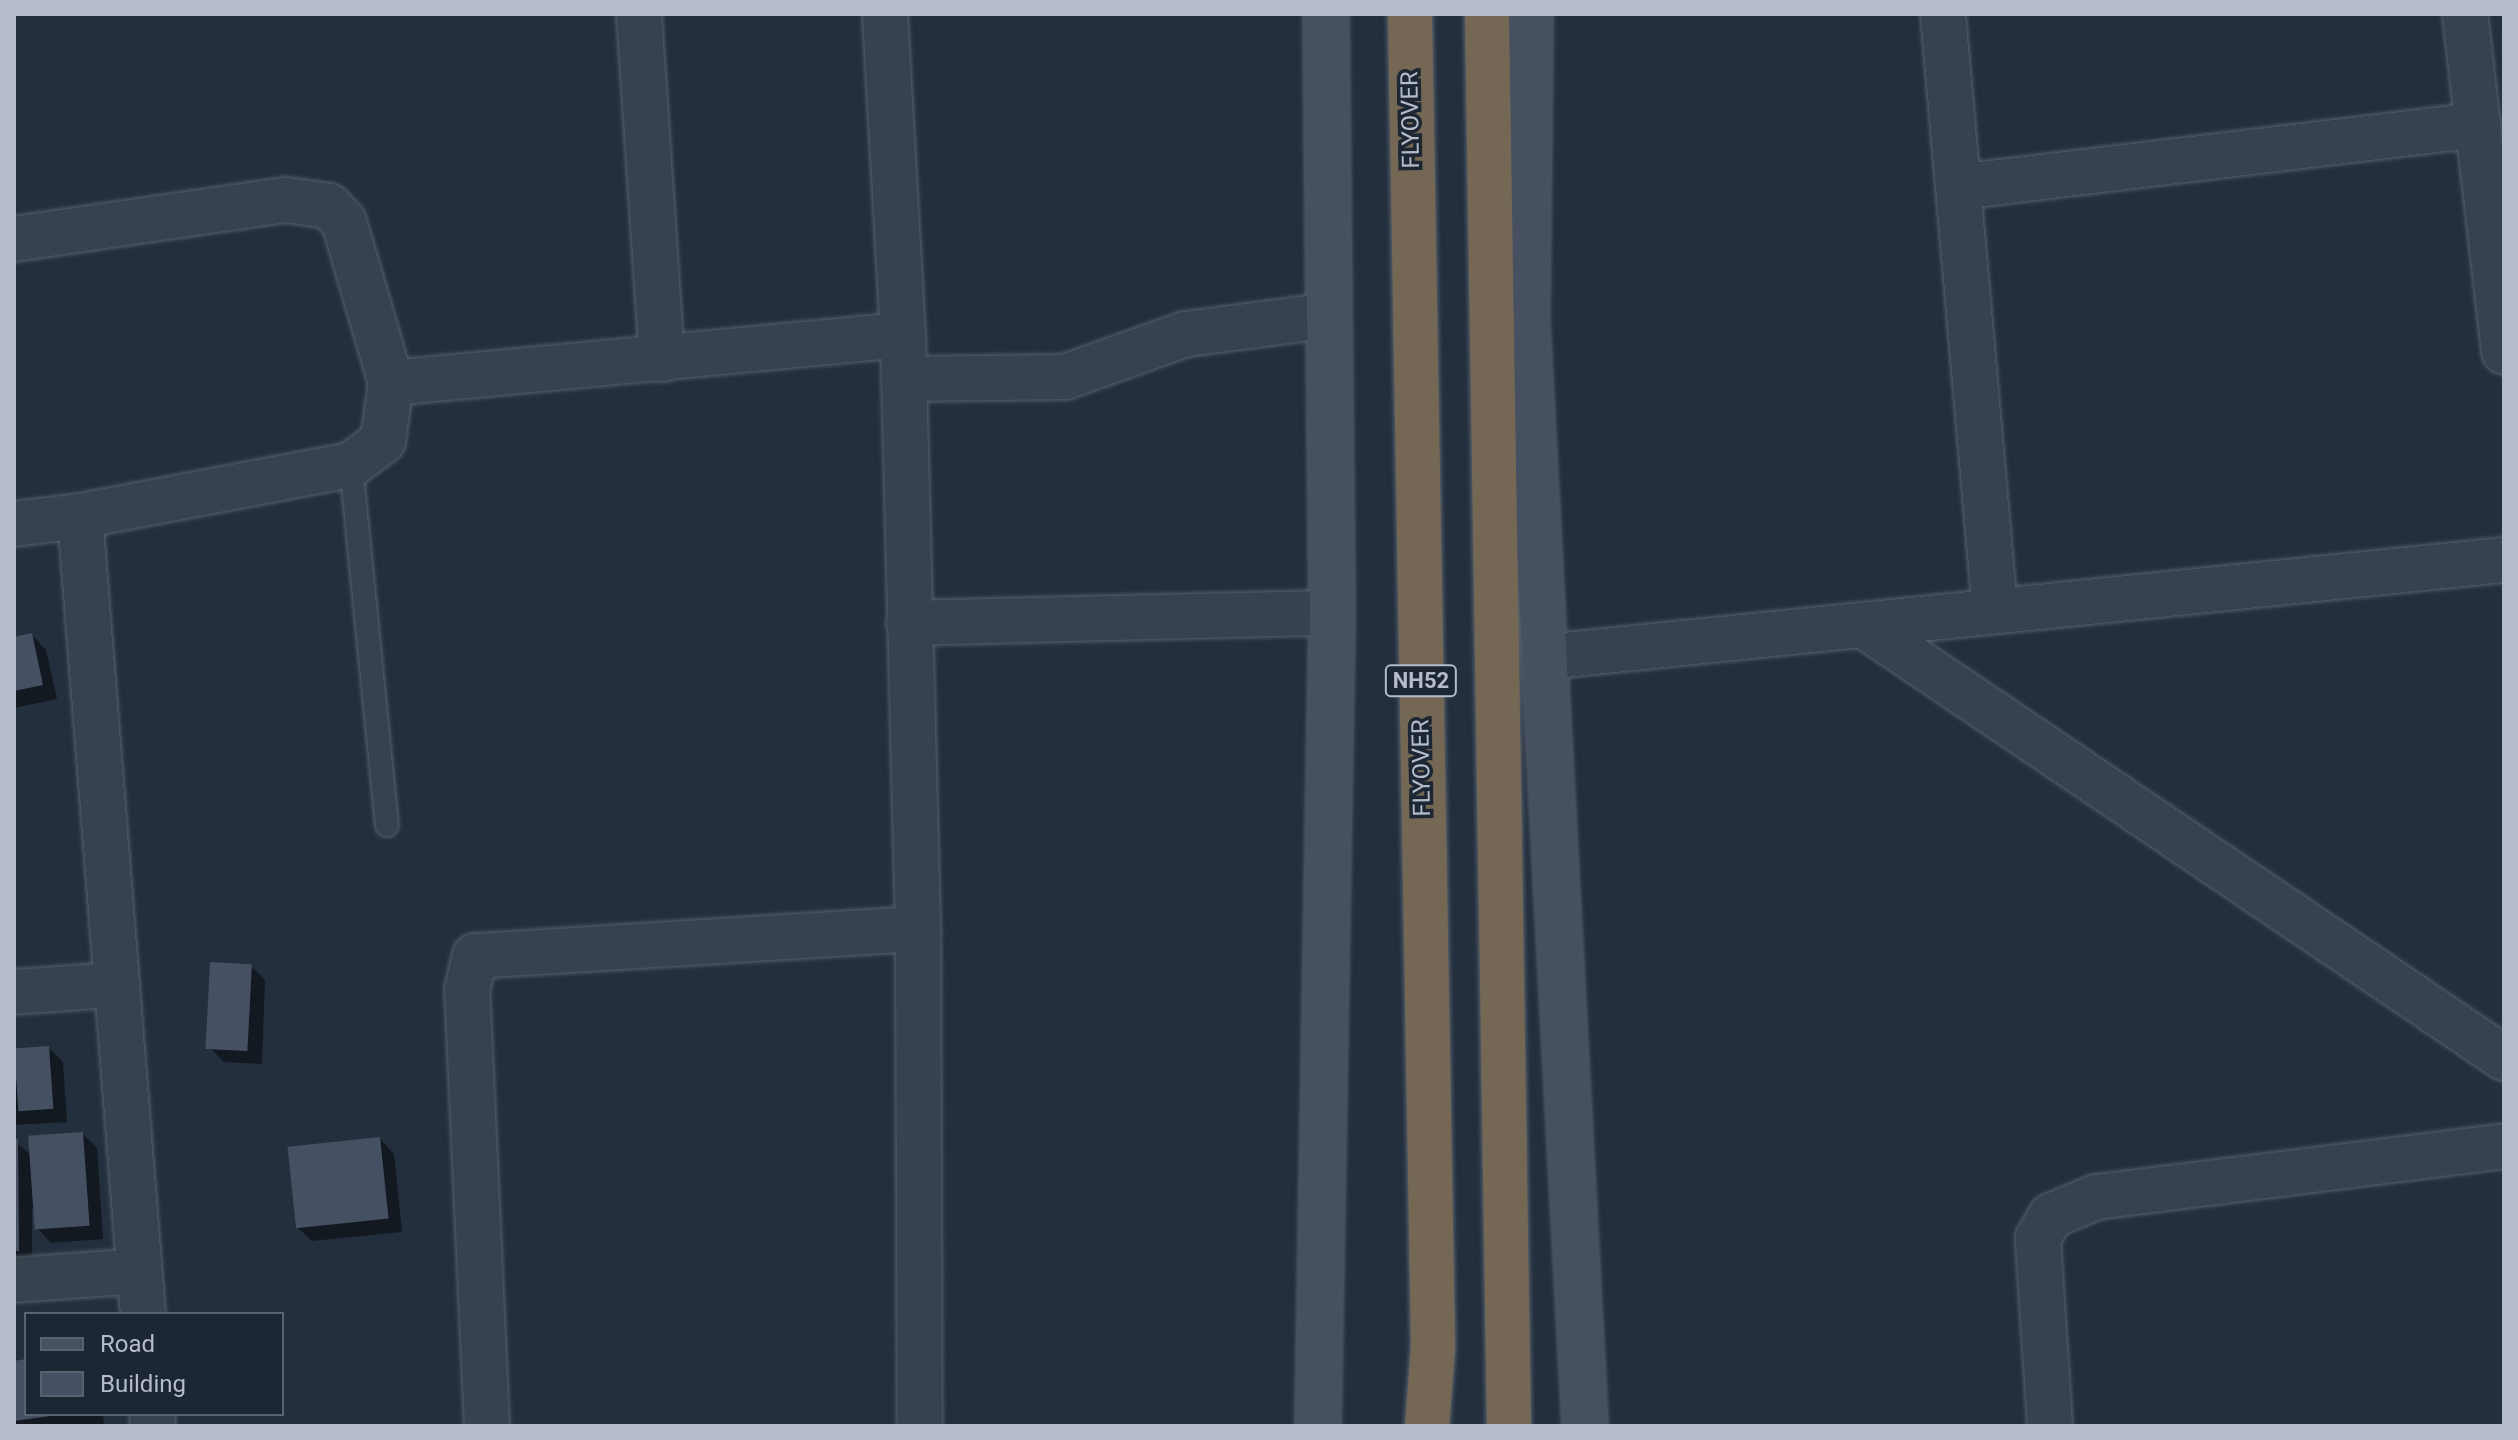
<!DOCTYPE html>
<style>
body{margin:0}
#map{position:relative;width:2518px;height:1440px;overflow:hidden;background:#242f3e;font-family:Roboto,sans-serif}
div>[style]{position:absolute}
.shadow>*{inset:0;background:#0007}
.building>*{inset:0;background:#455162;transform-origin:0 0}
.roads{filter:drop-shadow(0 0 2px #565f6c) drop-shadow(0 0 2px #565f6c)}
.lane>*{height:22px;margin:-11px;padding:0 11px;transform-origin:11px;border-radius:11px;background:#38414e}
.street>*{height:44px;margin:-22px;padding:0 22px;transform-origin:22px;border-radius:22px;background:#38414e}
.secondary>*{height:44px;margin:-22px;padding:0 22px;transform-origin:22px;border-radius:22px;background:#465061}
.highway>*{height:44px;margin:-22px;padding:0 22px;transform-origin:22px;border-radius:22px;background:#746855}
span{translate:-50% -50%;white-space:nowrap;text-align:center;line-height:1.15;-webkit-text-stroke:7px #1d2633;paint-order:stroke}
.shield-label span{padding:2px 6px;background:#1d2633;border:2px solid;border-radius:6px;-webkit-text-stroke-width:0}
.shield-label{font-size:22px;color:#b4bcc9;font-weight:700}
.street-label{font-size:24px;color:#b4bcc9}
.frame{position:absolute;inset:0;border:16px solid #b4bcc9;pointer-events:none}
.legend{position:absolute;left:24px;top:1312px;width:260px;height:104px;box-sizing:border-box;background:#1d2633;border:2px solid #59626f;margin:0;padding:10px 14px;list-style:none;font-size:24px;color:#b4bcc9}
.legend li{display:flex;align-items:center;gap:16px;height:40px}
.legend b{width:40px;border:2px solid #59626f}
</style>
<div id="map">
<div class="shadow">
<div style="clip-path:polygon(32px 635px,46px 650px,57px 699px,14px 708px,14px 639px)"></div>
<div style="clip-path:polygon(251px 966px,265px 980px,262px 1064px,224px 1062px,210px 1048px)"></div>
<div style="clip-path:polygon(49px 1048px,63px 1062px,67px 1122px,14px 1125px,14px 1049px)"></div>
<div style="clip-path:polygon(83px 1134px,97px 1148px,103px 1239px,51px 1243px,37px 1228px,32px 1207px,32px 1264px,14px 1264px,14px 1141px,32px 1156px)"></div>
<div style="clip-path:polygon(380px 1139px,394px 1154px,402px 1232px,312px 1241px,297px 1227px)"></div>
<div style="clip-path:polygon(26px 1361px,26px 1414px,103px 1414px,104px 1424px,14px 1426px,14px 1363px)"></div>
</div>
<div class="building">
<div style="clip-path:polygon(32px 633px,43px 685px,14px 691px,14px 637px)"></div>
<div style="left:210px;top:962px;width:42px;height:87px;rotate:3deg"></div>
<div style="left:49px;top:1046px;width:63px;height:35px;rotate:86deg"></div>
<div style="left:83px;top:1132px;width:94px;height:55px;rotate:86deg"></div>
<div style="left:380px;top:1137px;width:82px;height:93px;rotate:84deg"></div>
<div style="clip-path:polygon(14px 1139px,18px 1139px,19px 1251px,14px 1251px)"></div>
<div style="clip-path:polygon(26px 1359px,26px 1414px,50px 1416px,14px 1421px,14px 1361px)"></div>
</div>
<div class="roads">
<div class="lane">
<div style="left:351px;top:465px;width:362px;rotate:84.3deg"></div>
</div>
<div class="street">
<div style="left:639px;top:14px;width:346px;rotate:86.2deg"></div>
<div style="left:885px;top:14px;width:322px;rotate:86.8deg"></div>
<div style="left:903px;top:335px;width:594px;rotate:88.55deg"></div>
<div style="left:918px;top:929px;width:497px;rotate:89.8deg"></div>
<div style="left:1943px;top:14px;width:599px;rotate:85.02deg"></div>
<div style="left:2465px;top:14px;width:340px;rotate:83.4deg"></div>
<div style="left:1958px;top:187px;width:524px;rotate:-6.8deg"></div>
<div style="left:14px;top:239px;width:275px;rotate:-8.2deg"></div>
<div style="left:286px;top:200px;width:43px;rotate:7.9deg"></div>
<div style="left:329px;top:206px;width:22px;rotate:47deg"></div>
<div style="left:344px;top:222px;width:168px;rotate:73.7deg"></div>
<div style="left:391px;top:383px;width:514px;rotate:-5.36deg"></div>
<div style="left:904px;top:379px;width:161px;rotate:-0.7deg"></div>
<div style="left:1065px;top:377px;width:128px;rotate:-19.6deg"></div>
<div style="left:1186px;top:334px;width:140px;rotate:-7.4deg"></div>
<div style="left:80px;top:516px;width:276px;rotate:-10.7deg"></div>
<div style="left:351px;top:465px;width:40px;rotate:-37deg"></div>
<div style="left:383px;top:441px;width:59px;rotate:-82.1deg"></div>
<div style="left:14px;top:524px;width:66px;rotate:-6.9deg"></div>
<div style="left:80px;top:516px;width:800px;rotate:85.49deg"></div>
<div style="left:909px;top:623px;width:423px;rotate:-1.4deg"></div>
<div style="left:1863px;top:625px;width:774px;rotate:34.04deg"></div>
<div style="left:1545px;top:657px;width:964px;rotate:-5.78deg"></div>
<div style="left:14px;top:992px;width:98px;rotate:-4.1deg"></div>
<div style="left:14px;top:1280px;width:125px;rotate:-4.1deg"></div>
<div style="left:152px;top:1414px;width:12px;rotate:85deg"></div>
<div style="left:487px;top:1426px;width:436px;rotate:-92.6deg"></div>
<div style="left:467px;top:990px;width:35px;rotate:-77deg"></div>
<div style="left:475px;top:956px;width:444px;rotate:-3.5deg"></div>
<div style="left:2050px;top:1426px;width:188px;rotate:-93.7deg"></div>
<div style="left:2038px;top:1238px;width:26px;rotate:-59deg"></div>
<div style="left:2051px;top:1216px;width:49px;rotate:-22.9deg"></div>
<div style="left:2096px;top:1197px;width:411px;rotate:-7.1deg"></div>
</div>
<div class="secondary">
<div style="left:1530px;top:14px;width:311px;rotate:90.6deg"></div>
<div style="left:1527px;top:325px;width:1103px;rotate:86.98deg"></div>
<div style="left:1318px;top:1426px;width:813px;rotate:-89.01deg"></div>
<div style="left:1332px;top:613px;width:599px;rotate:-90.57deg"></div>
</div>
<div class="highway">
<div style="left:1410px;top:14px;width:1333px;rotate:89.01deg"></div>
<div style="left:1433px;top:1347px;width:79px;rotate:94.3deg"></div>
<div style="left:1487px;top:14px;width:1412px;rotate:89.11deg"></div>
</div>
</div>
<div class="shield-label">
<span style="left:1421px;top:681px">NH52</span>
</div>
<div class="street-label">
<span style="left:1411px;top:120px;rotate:-91deg">FLYOVER</span>
<span style="left:1422px;top:768px;rotate:-91deg">FLYOVER</span>
</div>
<div class="frame"></div>
<ul class="legend">
<li><b style="height:10px;background:#465061"></b>Road</li>
<li><b style="height:22px;background:#455162"></b>Building</li>
</ul>
</div>
